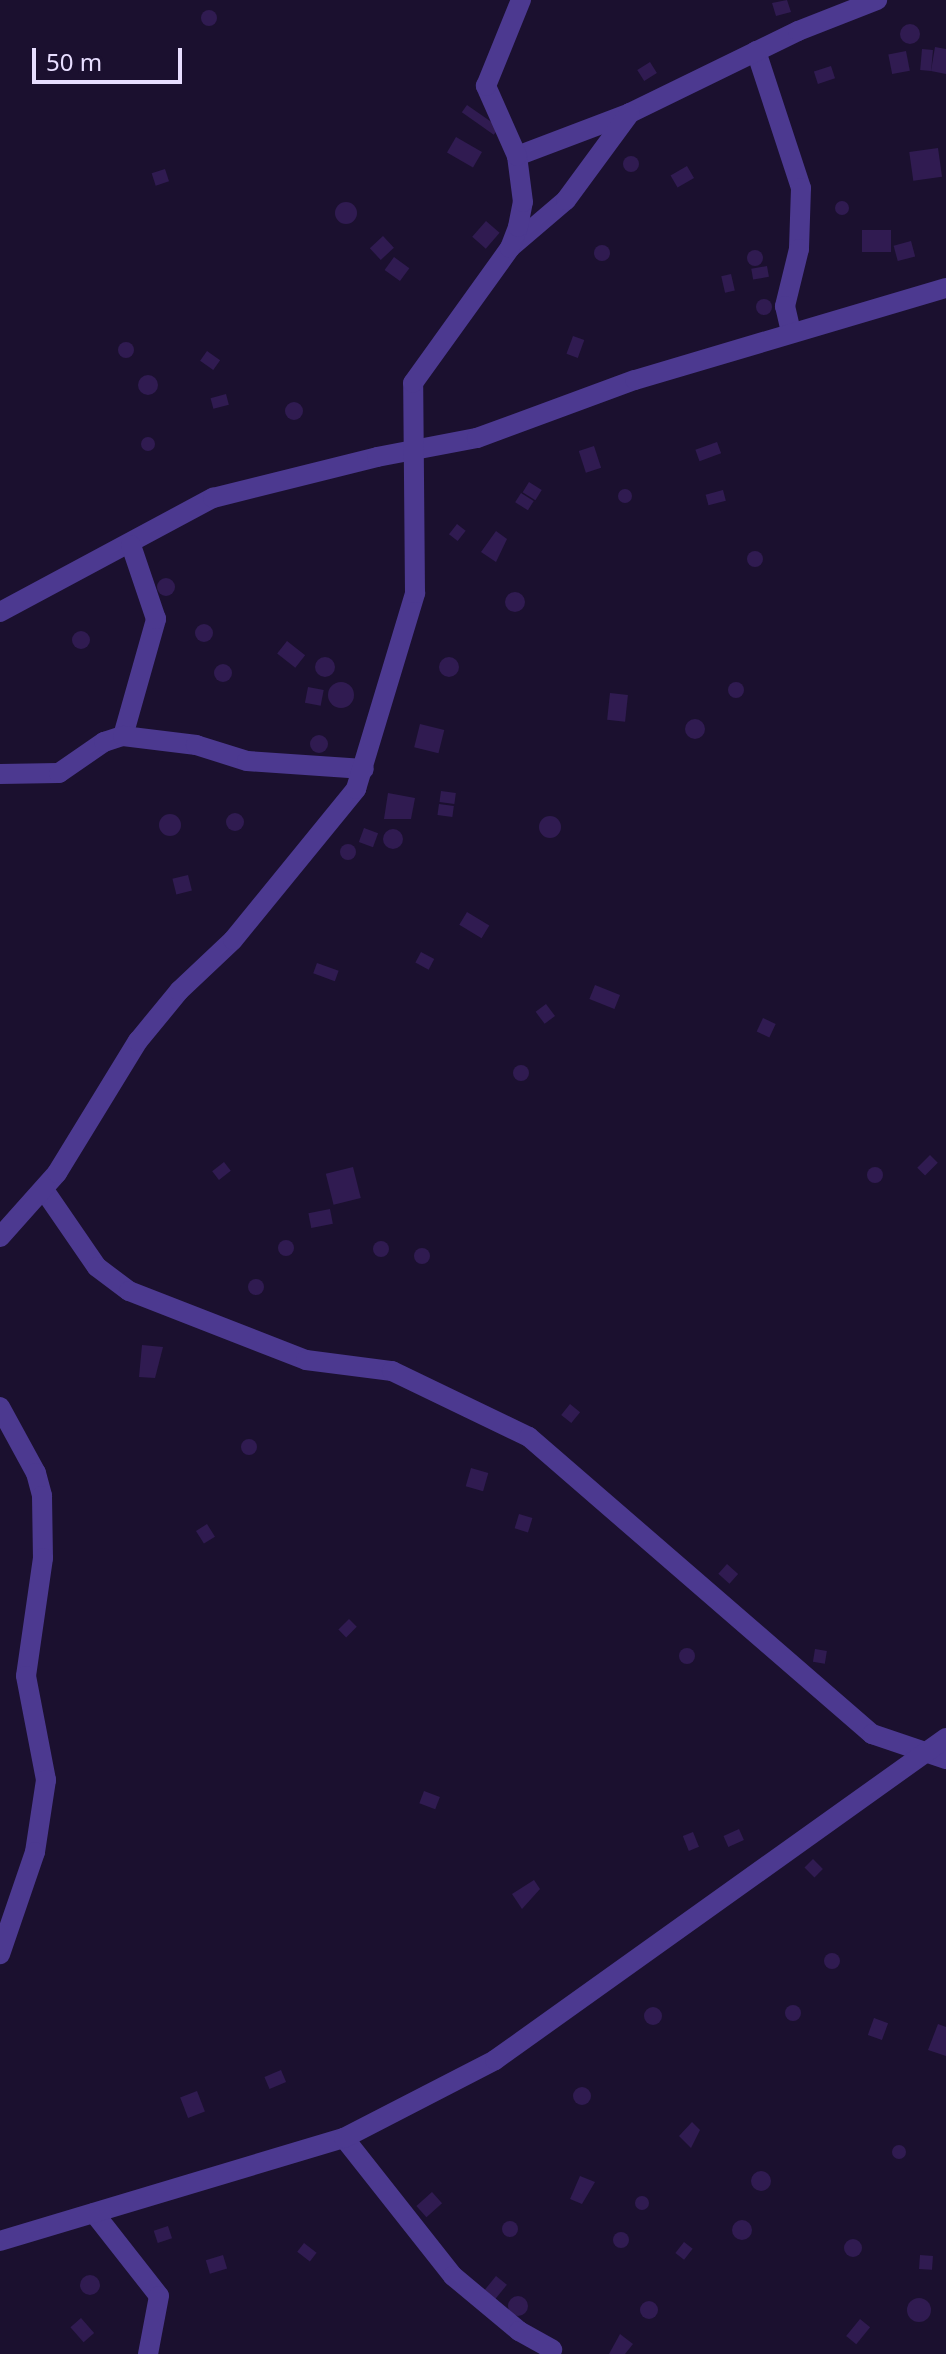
<!DOCTYPE html>
<style>
body{margin:0}
#map{position:relative;width:946px;height:2354px;overflow:hidden;background:#1b102f;font-family:"Noto Sans",sans-serif}
div>[style]{position:absolute}
.building>*{inset:0;background:#301b51;transform-origin:0 0}
.round{border-radius:50%}
.minor>*{height:20px;margin:-10px;padding:0 10px;transform-origin:10px;border-radius:10px;background:#4c3990}
span{translate:-50% -50%;white-space:nowrap;text-align:center;line-height:1.15;-webkit-text-stroke:6px #1b102f;paint-order:stroke}
.scale{position:absolute;left:32px;top:48px;width:150px;height:36px;box-sizing:border-box;border:4px solid #e8deff;border-top:0;padding-left:10px;font-size:24px;line-height:28px;white-space:nowrap;color:#e8deff;-webkit-text-stroke:6px #1b102f;paint-order:stroke}
</style>
<div id="map">
<div class="building">
<div style="clip-path:polygon(787px 0,791px 12px,776px 16px,772px 3px)"></div>
<div class="round" style="left:201px;top:10px;width:16px;height:16px"></div>
<div class="round" style="left:900px;top:24px;width:20px;height:20px"></div>
<div style="clip-path:polygon(935px 47px,946px 49px,946px 74px,931px 71px)"></div>
<div style="left:922px;top:49px;width:11px;height:21px;rotate:5deg"></div>
<div style="left:906px;top:51px;width:20px;height:18px;rotate:79deg"></div>
<div style="left:650px;top:62px;width:13px;height:15px;rotate:58deg"></div>
<div style="left:831px;top:66px;width:13px;height:18px;rotate:72deg"></div>
<div style="left:467px;top:105px;width:39px;height:9px;rotate:35deg"></div>
<div style="left:456px;top:137px;width:30px;height:18px;rotate:30deg"></div>
<div style="left:938px;top:148px;width:29px;height:29px;rotate:82deg"></div>
<div class="round" style="left:623px;top:156px;width:16px;height:16px"></div>
<div style="left:687px;top:166px;width:14px;height:19px;rotate:60deg"></div>
<div style="left:165px;top:169px;width:13px;height:14px;rotate:72deg"></div>
<div class="round" style="left:835px;top:201px;width:14px;height:14px"></div>
<div class="round" style="left:335px;top:202px;width:22px;height:22px"></div>
<div style="left:486px;top:221px;width:18px;height:21px;rotate:41deg"></div>
<div style="left:891px;top:230px;width:22px;height:29px;rotate:90deg"></div>
<div style="left:383px;top:236px;width:16px;height:18px;rotate:47deg"></div>
<div style="left:911px;top:241px;width:16px;height:18px;rotate:75deg"></div>
<div class="round" style="left:594px;top:245px;width:16px;height:16px"></div>
<div class="round" style="left:747px;top:250px;width:16px;height:16px"></div>
<div style="left:394px;top:257px;width:19px;height:16px;rotate:36deg"></div>
<div style="left:767px;top:266px;width:11px;height:16px;rotate:80deg"></div>
<div style="left:731px;top:274px;width:17px;height:10px;rotate:77deg"></div>
<div class="round" style="left:756px;top:299px;width:16px;height:16px"></div>
<div style="left:573px;top:336px;width:12px;height:19px;rotate:20deg"></div>
<div class="round" style="left:118px;top:342px;width:16px;height:16px"></div>
<div style="left:207px;top:351px;width:16px;height:12px;rotate:35deg"></div>
<div class="round" style="left:138px;top:375px;width:20px;height:20px"></div>
<div style="left:226px;top:394px;width:11px;height:16px;rotate:75deg"></div>
<div class="round" style="left:285px;top:402px;width:18px;height:18px"></div>
<div class="round" style="left:141px;top:437px;width:14px;height:14px"></div>
<div style="left:717px;top:442px;width:12px;height:23px;rotate:70deg"></div>
<div style="left:594px;top:446px;width:23px;height:16px;rotate:72deg"></div>
<div style="left:529px;top:482px;width:15px;height:12px;rotate:32deg"></div>
<div class="round" style="left:618px;top:489px;width:14px;height:14px"></div>
<div style="left:723px;top:490px;width:11px;height:18px;rotate:75deg"></div>
<div style="left:521px;top:493px;width:15px;height:11px;rotate:32deg"></div>
<div style="left:457px;top:524px;width:11px;height:13px;rotate:38deg"></div>
<div style="clip-path:polygon(496px 531px,507px 539px,496px 562px,481px 552px)"></div>
<div class="round" style="left:747px;top:551px;width:16px;height:16px"></div>
<div class="round" style="left:157px;top:578px;width:18px;height:18px"></div>
<div class="round" style="left:505px;top:592px;width:20px;height:20px"></div>
<div class="round" style="left:195px;top:624px;width:18px;height:18px"></div>
<div class="round" style="left:72px;top:631px;width:18px;height:18px"></div>
<div style="left:287px;top:641px;width:23px;height:16px;rotate:38deg"></div>
<div class="round" style="left:439px;top:657px;width:20px;height:20px"></div>
<div class="round" style="left:315px;top:657px;width:20px;height:20px"></div>
<div class="round" style="left:214px;top:664px;width:18px;height:18px"></div>
<div class="round" style="left:728px;top:682px;width:16px;height:16px"></div>
<div class="round" style="left:328px;top:682px;width:26px;height:26px"></div>
<div style="left:308px;top:687px;width:16px;height:16px;rotate:11deg"></div>
<div style="left:610px;top:693px;width:18px;height:27px;rotate:6deg"></div>
<div class="round" style="left:685px;top:719px;width:20px;height:20px"></div>
<div style="left:420px;top:724px;width:25px;height:24px;rotate:14deg"></div>
<div class="round" style="left:310px;top:735px;width:18px;height:18px"></div>
<div style="left:441px;top:791px;width:15px;height:11px;rotate:8deg"></div>
<div style="clip-path:polygon(388px 793px,415px 798px,411px 819px,384px 819px)"></div>
<div style="left:439px;top:804px;width:15px;height:11px;rotate:8deg"></div>
<div class="round" style="left:226px;top:813px;width:18px;height:18px"></div>
<div class="round" style="left:159px;top:814px;width:22px;height:22px"></div>
<div class="round" style="left:539px;top:816px;width:22px;height:22px"></div>
<div style="left:364px;top:828px;width:15px;height:15px;rotate:20deg"></div>
<div class="round" style="left:383px;top:829px;width:20px;height:20px"></div>
<div class="round" style="left:340px;top:844px;width:16px;height:16px"></div>
<div style="left:188px;top:875px;width:16px;height:16px;rotate:76deg"></div>
<div style="left:467px;top:912px;width:26px;height:15px;rotate:31deg"></div>
<div style="left:421px;top:952px;width:15px;height:12px;rotate:28deg"></div>
<div style="left:317px;top:963px;width:23px;height:11px;rotate:20deg"></div>
<div style="left:595px;top:985px;width:27px;height:15px;rotate:22deg"></div>
<div style="left:546px;top:1004px;width:15px;height:13px;rotate:53deg"></div>
<div style="left:763px;top:1018px;width:14px;height:15px;rotate:25deg"></div>
<div class="round" style="left:513px;top:1065px;width:16px;height:16px"></div>
<div style="left:930px;top:1155px;width:11px;height:18px;rotate:45deg"></div>
<div style="left:224px;top:1162px;width:11px;height:15px;rotate:52deg"></div>
<div style="left:353px;top:1167px;width:32px;height:28px;rotate:76deg"></div>
<div class="round" style="left:867px;top:1167px;width:16px;height:16px"></div>
<div style="left:330px;top:1209px;width:15px;height:22px;rotate:79deg"></div>
<div class="round" style="left:278px;top:1240px;width:16px;height:16px"></div>
<div class="round" style="left:373px;top:1241px;width:16px;height:16px"></div>
<div class="round" style="left:414px;top:1248px;width:16px;height:16px"></div>
<div class="round" style="left:248px;top:1279px;width:16px;height:16px"></div>
<div style="clip-path:polygon(142px 1345px,163px 1347px,155px 1378px,139px 1377px)"></div>
<div style="left:570px;top:1404px;width:13px;height:14px;rotate:39deg"></div>
<div class="round" style="left:241px;top:1439px;width:16px;height:16px"></div>
<div style="left:471px;top:1468px;width:18px;height:19px;rotate:16deg"></div>
<div style="left:519px;top:1514px;width:14px;height:15px;rotate:17deg"></div>
<div style="left:207px;top:1524px;width:15px;height:13px;rotate:58deg"></div>
<div style="left:727px;top:1564px;width:15px;height:13px;rotate:42deg"></div>
<div style="left:349px;top:1619px;width:11px;height:15px;rotate:45deg"></div>
<div class="round" style="left:679px;top:1648px;width:16px;height:16px"></div>
<div style="left:815px;top:1649px;width:12px;height:13px;rotate:9deg"></div>
<div style="left:424px;top:1791px;width:17px;height:13px;rotate:21deg"></div>
<div style="left:739px;top:1829px;width:12px;height:17px;rotate:66deg"></div>
<div style="left:693px;top:1832px;width:16px;height:11px;rotate:68deg"></div>
<div style="left:813px;top:1859px;width:14px;height:12px;rotate:45deg"></div>
<div style="clip-path:polygon(534px 1880px,540px 1889px,522px 1909px,512px 1894px)"></div>
<div class="round" style="left:824px;top:1953px;width:16px;height:16px"></div>
<div class="round" style="left:785px;top:2005px;width:16px;height:16px"></div>
<div class="round" style="left:644px;top:2007px;width:18px;height:18px"></div>
<div style="left:874px;top:2018px;width:15px;height:18px;rotate:20deg"></div>
<div style="clip-path:polygon(938px 2024px,946px 2027px,946px 2056px,928px 2050px)"></div>
<div style="left:281px;top:2070px;width:13px;height:18px;rotate:67deg"></div>
<div class="round" style="left:573px;top:2087px;width:18px;height:18px"></div>
<div style="left:197px;top:2091px;width:22px;height:18px;rotate:69deg"></div>
<div style="clip-path:polygon(692px 2122px,700px 2130px,691px 2148px,679px 2136px)"></div>
<div class="round" style="left:892px;top:2145px;width:14px;height:14px"></div>
<div class="round" style="left:751px;top:2171px;width:20px;height:20px"></div>
<div style="clip-path:polygon(580px 2176px,595px 2182px,582px 2204px,570px 2199px)"></div>
<div style="left:432px;top:2192px;width:15px;height:21px;rotate:48deg"></div>
<div class="round" style="left:635px;top:2196px;width:14px;height:14px"></div>
<div class="round" style="left:732px;top:2220px;width:20px;height:20px"></div>
<div class="round" style="left:502px;top:2221px;width:16px;height:16px"></div>
<div style="left:168px;top:2226px;width:13px;height:15px;rotate:72deg"></div>
<div class="round" style="left:613px;top:2232px;width:16px;height:16px"></div>
<div class="round" style="left:844px;top:2239px;width:18px;height:18px"></div>
<div style="left:684px;top:2242px;width:11px;height:14px;rotate:38deg"></div>
<div style="left:304px;top:2243px;width:16px;height:11px;rotate:38deg"></div>
<div style="left:223px;top:2255px;width:14px;height:18px;rotate:73deg"></div>
<div style="left:920px;top:2255px;width:13px;height:14px;rotate:4deg"></div>
<div class="round" style="left:80px;top:2275px;width:20px;height:20px"></div>
<div style="left:496px;top:2276px;width:14px;height:20px;rotate:39deg"></div>
<div class="round" style="left:508px;top:2296px;width:20px;height:20px"></div>
<div class="round" style="left:907px;top:2298px;width:24px;height:24px"></div>
<div class="round" style="left:640px;top:2301px;width:18px;height:18px"></div>
<div style="left:81px;top:2318px;width:20px;height:14px;rotate:49deg"></div>
<div style="left:860px;top:2319px;width:13px;height:22px;rotate:39deg"></div>
<div style="clip-path:polygon(620px 2334px,633px 2344px,625px 2354px,609px 2354px)"></div>
</div>
<div class="minor">
<div style="left:756px;top:51px;width:144px;rotate:71.8deg"></div>
<div style="left:801px;top:188px;width:61px;rotate:91.9deg"></div>
<div style="left:799px;top:249px;width:59px;rotate:103.8deg"></div>
<div style="left:785px;top:306px;width:26px;rotate:77deg"></div>
<div style="left:517px;top:156px;width:121px;rotate:-20.8deg"></div>
<div style="left:630px;top:113px;width:187px;rotate:-26deg"></div>
<div style="left:798px;top:31px;width:85px;rotate:-21.4deg"></div>
<div style="left:511px;top:247px;width:72px;rotate:-40.5deg"></div>
<div style="left:566px;top:200px;width:108px;rotate:-53.7deg"></div>
<div style="left:0;top:612px;width:242px;rotate:-28.2deg"></div>
<div style="left:213px;top:498px;width:169px;rotate:-14deg"></div>
<div style="left:377px;top:457px;width:102px;rotate:-10.8deg"></div>
<div style="left:477px;top:438px;width:168px;rotate:-20.2deg"></div>
<div style="left:635px;top:380px;width:324px;rotate:-16.5deg"></div>
<div style="left:123px;top:736px;width:122px;rotate:-74.2deg"></div>
<div style="left:156px;top:619px;width:78px;rotate:-108.7deg"></div>
<div style="left:0;top:774px;width:59px;rotate:-1deg"></div>
<div style="left:59px;top:773px;width:55px;rotate:-34.6deg"></div>
<div style="left:104px;top:742px;width:20px;rotate:-18deg"></div>
<div style="left:123px;top:736px;width:74px;rotate:7deg"></div>
<div style="left:196px;top:745px;width:53px;rotate:17.4deg"></div>
<div style="left:247px;top:761px;width:117px;rotate:3.9deg"></div>
<div style="left:44px;top:1190px;width:93px;rotate:55.5deg"></div>
<div style="left:97px;top:1267px;width:40px;rotate:37deg"></div>
<div style="left:129px;top:1291px;width:190px;rotate:21.3deg"></div>
<div style="left:306px;top:1360px;width:87px;rotate:7.3deg"></div>
<div style="left:392px;top:1371px;width:152px;rotate:25.7deg"></div>
<div style="left:529px;top:1437px;width:454px;rotate:40.9deg"></div>
<div style="left:872px;top:1734px;width:78px;rotate:18.7deg"></div>
<div style="left:0;top:1237px;width:86px;rotate:-48.3deg"></div>
<div style="left:57px;top:1173px;width:155px;rotate:-58.5deg"></div>
<div style="left:138px;top:1041px;width:65px;rotate:-50.6deg"></div>
<div style="left:179px;top:991px;width:74px;rotate:-43.4deg"></div>
<div style="left:233px;top:940px;width:195px;rotate:-50.8deg"></div>
<div style="left:356px;top:789px;width:205px;rotate:-73.2deg"></div>
<div style="left:415px;top:593px;width:210px;rotate:-90.5deg"></div>
<div style="left:413px;top:383px;width:166px;rotate:-54.3deg"></div>
<div style="left:510px;top:248px;width:22px;rotate:-69deg"></div>
<div style="left:518px;top:227px;width:25px;rotate:-79deg"></div>
<div style="left:523px;top:202px;width:46px;rotate:-97.4deg"></div>
<div style="left:517px;top:156px;width:77px;rotate:-113.9deg"></div>
<div style="left:486px;top:86px;width:93px;rotate:-67.9deg"></div>
<div style="left:0;top:1407px;width:75px;rotate:61.4deg"></div>
<div style="left:36px;top:1473px;width:24px;rotate:75deg"></div>
<div style="left:42px;top:1496px;width:62px;rotate:89.1deg"></div>
<div style="left:43px;top:1558px;width:119px;rotate:98.2deg"></div>
<div style="left:26px;top:1676px;width:106px;rotate:79.1deg"></div>
<div style="left:46px;top:1780px;width:73px;rotate:98.7deg"></div>
<div style="left:35px;top:1852px;width:108px;rotate:108.9deg"></div>
<div style="left:344px;top:2138px;width:176px;rotate:51.7deg"></div>
<div style="left:453px;top:2276px;width:86px;rotate:39.8deg"></div>
<div style="left:519px;top:2331px;width:38px;rotate:29deg"></div>
<div style="left:94px;top:2213px;width:105px;rotate:51.9deg"></div>
<div style="left:159px;top:2296px;width:59px;rotate:100.7deg"></div>
<div style="left:0;top:2241px;width:359px;rotate:-16.7deg"></div>
<div style="left:344px;top:2138px;width:170px;rotate:-27.3deg"></div>
<div style="left:495px;top:2060px;width:554px;rotate:-35.53deg"></div>
</div>
<div class="scale">50 m</div>
</div>
